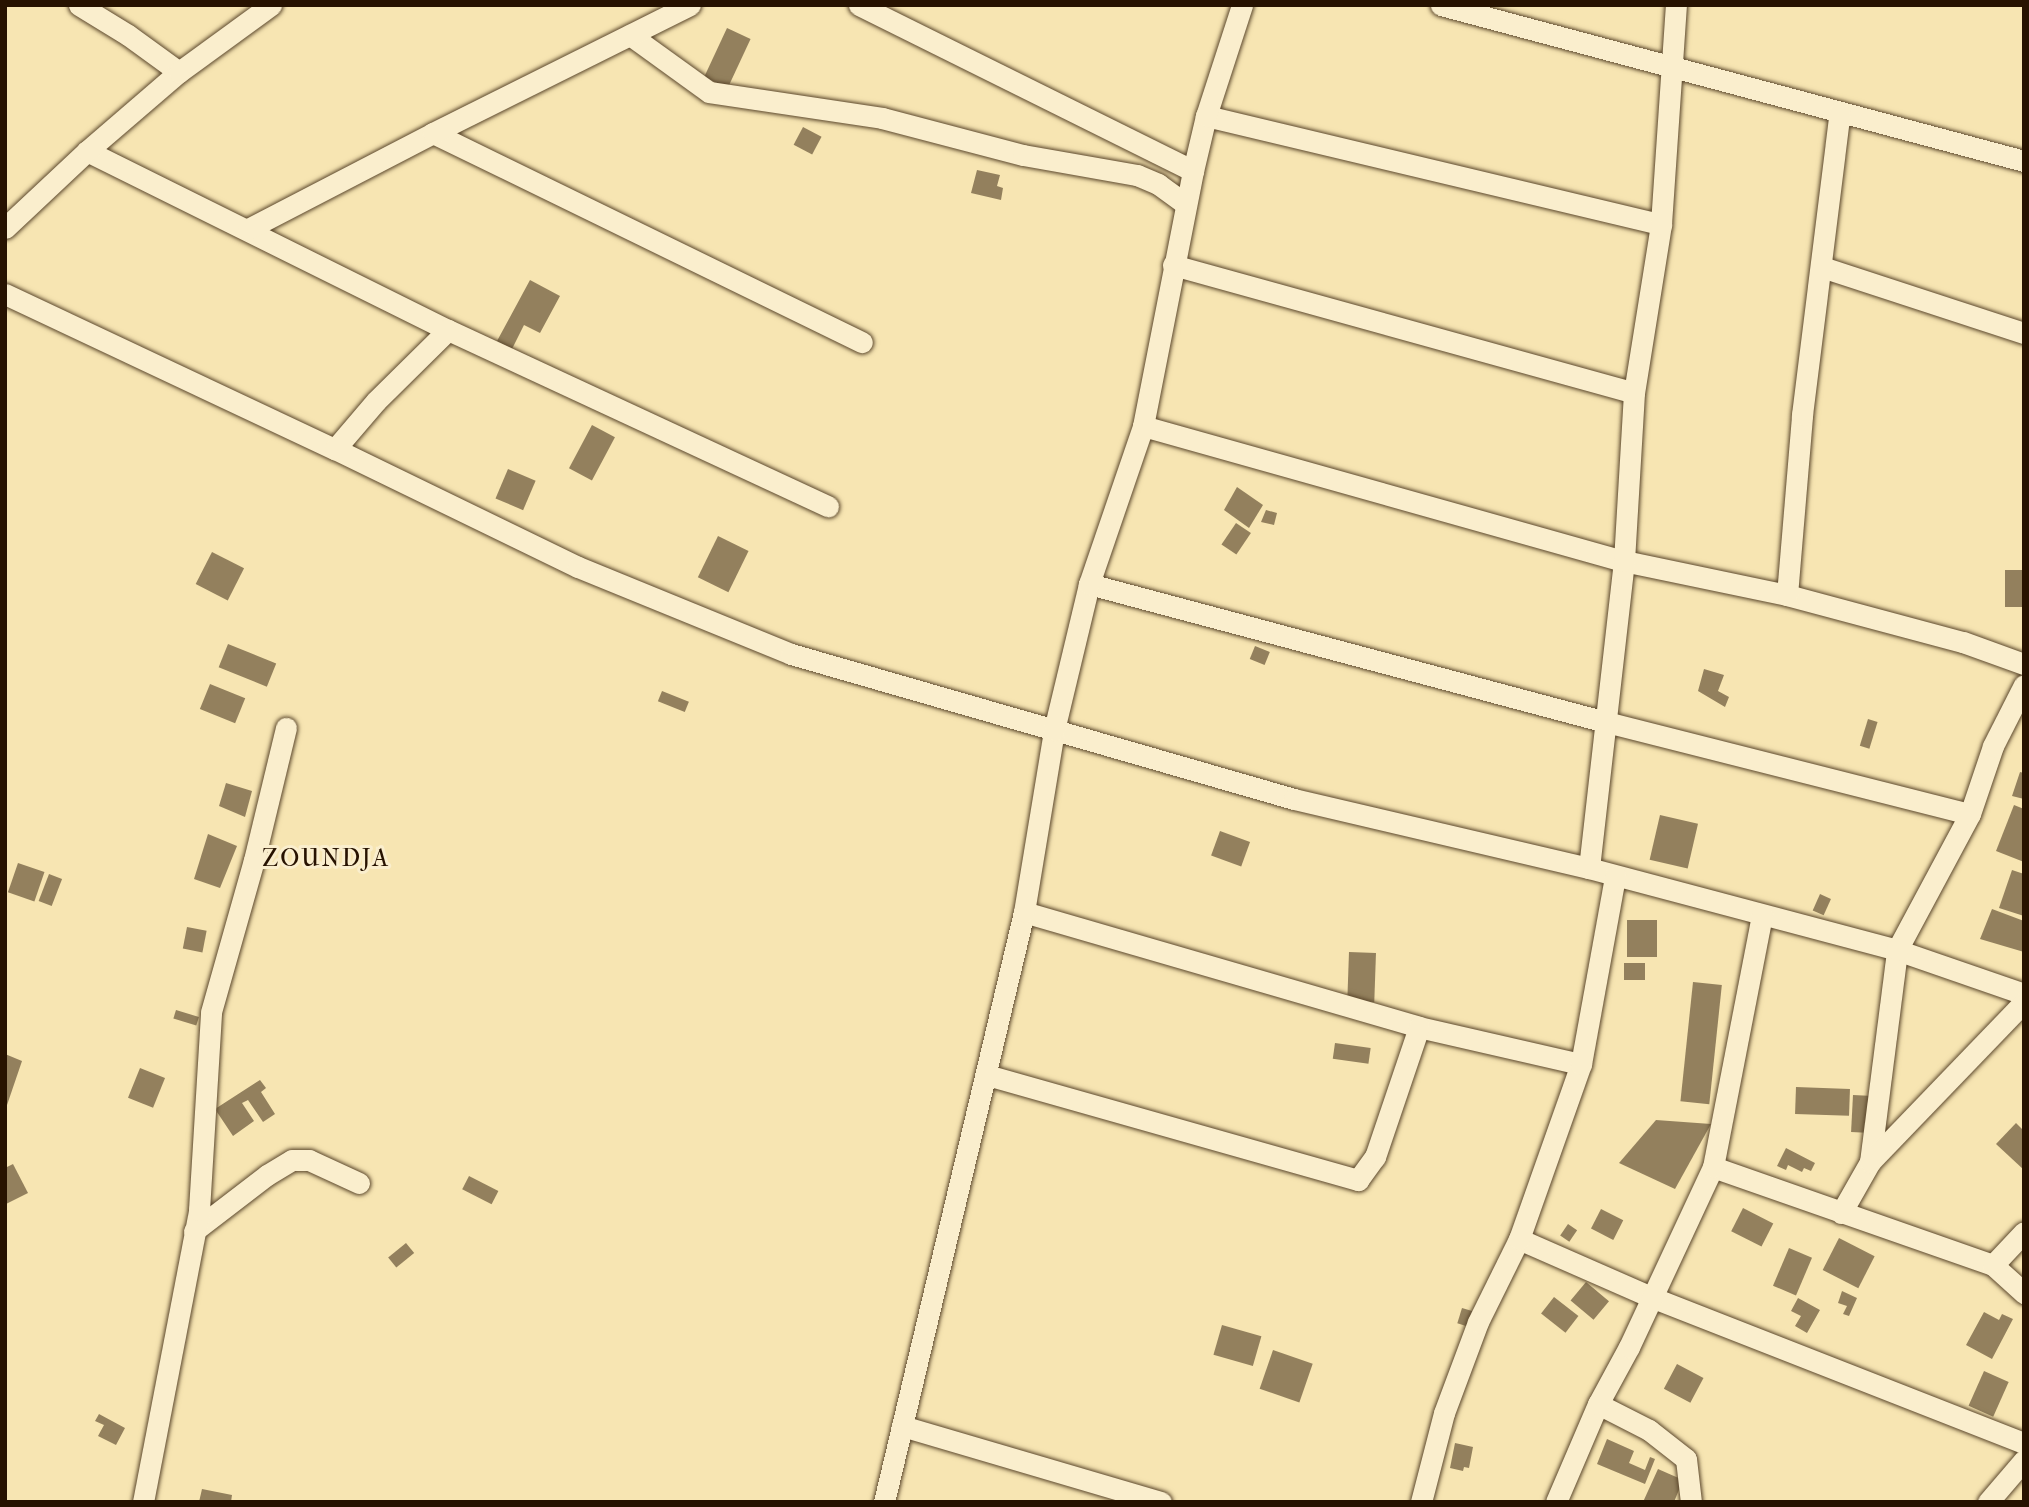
<!DOCTYPE html>
<style>
body{margin:0}
#map{position:relative;width:2029px;height:1507px;overflow:hidden;background:#f7e5b2;font-family:"IM FELL French Canon",serif}
div>[style]{position:absolute}
.building>*{inset:0;background:#93805d;transform-origin:0 0}
.roads{filter:drop-shadow(0 0 2px #5b472c) drop-shadow(0 0 2px #5b472c)}
.minor>*{height:21px;margin:-10.5px;padding:0 10.5px;transform-origin:10.5px;border-radius:10.5px;background:#faeecd}
span{translate:-50% -50%;white-space:nowrap;text-align:center;line-height:1.15;-webkit-text-stroke:6px #faeecd;paint-order:stroke}
.quarter-label{font-size:24px;color:#271200;letter-spacing:2px}
.frame{position:absolute;inset:0;border:7px solid #271200;pointer-events:none}
</style>
<div id="map">
<div class="building">
<div style="left:727px;top:28px;width:26px;height:54px;rotate:25deg"></div>
<div style="left:803px;top:127px;width:21px;height:20px;rotate:28deg"></div>
<div style="clip-path:polygon(977px 170px,1000px 175px,997px 186px,1003px 188px,1001px 200px,971px 193px)"></div>
<div style="clip-path:polygon(530px 280px,560px 296px,540px 333px,524px 325px,512px 349px,497px 341px)"></div>
<div style="left:592px;top:425px;width:26px;height:49px;rotate:28deg"></div>
<div style="left:508px;top:469px;width:30px;height:32px;rotate:23deg"></div>
<div style="clip-path:polygon(1237px 487px,1263px 505px,1249px 528px,1224px 510px)"></div>
<div style="clip-path:polygon(1266px 510px,1277px 513px,1274px 525px,1261px 522px)"></div>
<div style="left:1236px;top:523px;width:18px;height:26px;rotate:34deg"></div>
<div style="left:718px;top:536px;width:34px;height:46px;rotate:26deg"></div>
<div style="left:212px;top:552px;width:36px;height:36px;rotate:27deg"></div>
<div style="left:2005px;top:570px;width:19px;height:37px"></div>
<div style="left:228px;top:644px;width:52px;height:25px;rotate:22deg"></div>
<div style="left:1255px;top:646px;width:16px;height:14px;rotate:22deg"></div>
<div style="clip-path:polygon(1704px 669px,1724px 675px,1718px 691px,1729px 697px,1725px 707px,1698px 691px)"></div>
<div style="left:210px;top:684px;width:38px;height:27px;rotate:22deg"></div>
<div style="left:662px;top:691px;width:29px;height:11px;rotate:22deg"></div>
<div style="left:1868px;top:719px;width:10px;height:28px;rotate:17deg"></div>
<div style="clip-path:polygon(2020px 772px,2024px 773px,2024px 799px,2012px 796px)"></div>
<div style="clip-path:polygon(226px 783px,252px 791px,245px 817px,219px 806px)"></div>
<div style="clip-path:polygon(2014px 805px,2024px 809px,2024px 862px,1996px 851px)"></div>
<div style="left:1660px;top:815px;width:39px;height:46px;rotate:13deg"></div>
<div style="left:1220px;top:831px;width:32px;height:26px;rotate:20deg"></div>
<div style="clip-path:polygon(208px 834px,237px 846px,220px 888px,194px 879px)"></div>
<div style="left:18px;top:863px;width:28px;height:31px;rotate:19deg"></div>
<div style="clip-path:polygon(2012px 870px,2024px 874px,2024px 916px,1999px 908px)"></div>
<div style="left:49px;top:874px;width:14px;height:29px;rotate:21deg"></div>
<div style="left:1820px;top:894px;width:12px;height:18px;rotate:24deg"></div>
<div style="clip-path:polygon(1992px 909px,2024px 921px,2024px 952px,1980px 939px)"></div>
<div style="left:1657px;top:920px;width:37px;height:30px;rotate:90deg"></div>
<div style="left:187px;top:927px;width:20px;height:22px;rotate:11deg"></div>
<div style="left:1349px;top:952px;width:27px;height:49px;rotate:2deg"></div>
<div style="left:1645px;top:963px;width:17px;height:21px;rotate:90deg"></div>
<div style="left:1693px;top:982px;width:29px;height:120px;rotate:6deg"></div>
<div style="left:176px;top:1010px;width:24px;height:9px;rotate:17deg"></div>
<div style="left:1335px;top:1043px;width:36px;height:16px;rotate:8deg"></div>
<div style="clip-path:polygon(5px 1054px,22px 1061px,6px 1108px,5px 1108px)"></div>
<div style="left:140px;top:1068px;width:27px;height:32px;rotate:22deg"></div>
<div style="clip-path:polygon(260px 1080px,266px 1088px,261px 1092px,275px 1114px,263px 1122px,248px 1100px,242px 1103px,254px 1121px,233px 1136px,215px 1109px)"></div>
<div style="left:1796px;top:1087px;width:54px;height:27px;rotate:2deg"></div>
<div style="left:1853px;top:1095px;width:20px;height:37px;rotate:3deg"></div>
<div style="clip-path:polygon(1656px 1120px,1711px 1124px,1675px 1189px,1619px 1163px)"></div>
<div style="clip-path:polygon(2016px 1123px,2024px 1131px,2024px 1170px,1996px 1144px)"></div>
<div style="clip-path:polygon(1786px 1148px,1815px 1163px,1811px 1171px,1804px 1168px,1802px 1172px,1788px 1165px,1786px 1170px,1777px 1166px)"></div>
<div style="clip-path:polygon(13px 1164px,28px 1193px,6px 1204px,5px 1168px)"></div>
<div style="left:469px;top:1176px;width:33px;height:15px;rotate:27deg"></div>
<div style="left:1743px;top:1208px;width:34px;height:26px;rotate:27deg"></div>
<div style="left:1601px;top:1209px;width:25px;height:22px;rotate:27deg"></div>
<div style="left:1568px;top:1224px;width:11px;height:14px;rotate:34deg"></div>
<div style="left:1839px;top:1238px;width:40px;height:36px;rotate:27deg"></div>
<div style="left:406px;top:1243px;width:13px;height:23px;rotate:51deg"></div>
<div style="left:1789px;top:1248px;width:25px;height:41px;rotate:23deg"></div>
<div style="left:1586px;top:1282px;width:30px;height:24px;rotate:40deg"></div>
<div style="clip-path:polygon(1842px 1291px,1857px 1298px,1849px 1316px,1843px 1314px,1847px 1306px,1838px 1303px)"></div>
<div style="left:1554px;top:1297px;width:31px;height:21px;rotate:38deg"></div>
<div style="clip-path:polygon(1798px 1298px,1820px 1310px,1807px 1333px,1795px 1326px,1801px 1316px,1791px 1311px)"></div>
<div style="left:1462px;top:1308px;width:14px;height:16px;rotate:17deg"></div>
<div style="clip-path:polygon(1984px 1312px,1999px 1320px,2002px 1314px,2013px 1319px,1992px 1359px,1966px 1345px)"></div>
<div style="left:1222px;top:1325px;width:41px;height:31px;rotate:16deg"></div>
<div style="left:1273px;top:1350px;width:42px;height:41px;rotate:19deg"></div>
<div style="left:1677px;top:1364px;width:30px;height:28px;rotate:28deg"></div>
<div style="left:1984px;top:1371px;width:27px;height:38px;rotate:24deg"></div>
<div style="clip-path:polygon(99px 1414px,125px 1428px,116px 1445px,98px 1436px,104px 1425px,95px 1421px)"></div>
<div style="clip-path:polygon(1607px 1439px,1634px 1451px,1629px 1463px,1645px 1470px,1650px 1457px,1655px 1459px,1645px 1484px,1597px 1464px)"></div>
<div style="clip-path:polygon(1455px 1443px,1473px 1447px,1469px 1468px,1464px 1467px,1463px 1471px,1450px 1468px)"></div>
<div style="clip-path:polygon(1658px 1469px,1683px 1480px,1674px 1502px,1643px 1502px)"></div>
<div style="clip-path:polygon(202px 1489px,232px 1495px,231px 1502px,199px 1502px)"></div>
</div>
<div class="roads">
<div class="minor">
<div style="left:79px;top:5px;width:57px;rotate:31.5deg"></div>
<div style="left:128px;top:35px;width:63px;rotate:36deg"></div>
<div style="left:859px;top:5px;width:373px;rotate:26.4deg"></div>
<div style="left:1441px;top:5px;width:604px;rotate:14.98deg"></div>
<div style="left:630px;top:35px;width:97px;rotate:35.8deg"></div>
<div style="left:709px;top:92px;width:175px;rotate:8.5deg"></div>
<div style="left:882px;top:118px;width:146px;rotate:14.7deg"></div>
<div style="left:1023px;top:155px;width:116px;rotate:10deg"></div>
<div style="left:1137px;top:175px;width:23px;rotate:23deg"></div>
<div style="left:1158px;top:184px;width:34px;rotate:36deg"></div>
<div style="left:1206px;top:116px;width:468px;rotate:13.4deg"></div>
<div style="left:433px;top:133px;width:477px;rotate:26deg"></div>
<div style="left:87px;top:151px;width:403px;rotate:26.4deg"></div>
<div style="left:448px;top:330px;width:419px;rotate:24.9deg"></div>
<div style="left:5px;top:228px;width:112px;rotate:-43.2deg"></div>
<div style="left:87px;top:151px;width:121px;rotate:-40.7deg"></div>
<div style="left:179px;top:72px;width:114px;rotate:-36.1deg"></div>
<div style="left:248px;top:229px;width:208px;rotate:-27.4deg"></div>
<div style="left:433px;top:133px;width:287px;rotate:-26.5deg"></div>
<div style="left:1173px;top:265px;width:478px;rotate:15.5deg"></div>
<div style="left:1822px;top:267px;width:213px;rotate:18.1deg"></div>
<div style="left:5px;top:294px;width:365px;rotate:25.2deg"></div>
<div style="left:335px;top:449px;width:270px;rotate:25.9deg"></div>
<div style="left:578px;top:567px;width:230px;rotate:22.2deg"></div>
<div style="left:791px;top:654px;width:523px;rotate:16.08deg"></div>
<div style="left:1294px;top:799px;width:303px;rotate:13.2deg"></div>
<div style="left:1589px;top:868px;width:319px;rotate:14.9deg"></div>
<div style="left:1897px;top:950px;width:134px;rotate:19.1deg"></div>
<div style="left:1143px;top:426px;width:500px;rotate:15.7deg"></div>
<div style="left:1624px;top:561px;width:167px;rotate:11.8deg"></div>
<div style="left:1787px;top:595px;width:182px;rotate:15deg"></div>
<div style="left:1963px;top:642px;width:65px;rotate:19.8deg"></div>
<div style="left:335px;top:449px;width:63px;rotate:-49.5deg"></div>
<div style="left:376px;top:401px;width:101px;rotate:-44.6deg"></div>
<div style="left:1089px;top:584px;width:535px;rotate:14.95deg"></div>
<div style="left:1606px;top:722px;width:375px;rotate:14.2deg"></div>
<div style="left:1787px;top:595px;width:181px;rotate:-85.2deg"></div>
<div style="left:1802px;top:415px;width:305px;rotate:-82.9deg"></div>
<div style="left:1589px;top:868px;width:309px;rotate:-83.5deg"></div>
<div style="left:1624px;top:561px;width:168px;rotate:-86.6deg"></div>
<div style="left:1634px;top:393px;width:171px;rotate:-80.9deg"></div>
<div style="left:1661px;top:224px;width:220px;rotate:-86.1deg"></div>
<div style="left:1024px;top:912px;width:411px;rotate:16.2deg"></div>
<div style="left:1419px;top:1027px;width:166px;rotate:12.9deg"></div>
<div style="left:987px;top:1075px;width:386px;rotate:15.8deg"></div>
<div style="left:1358px;top:1180px;width:29px;rotate:-54deg"></div>
<div style="left:1375px;top:1157px;width:137px;rotate:-71.3deg"></div>
<div style="left:1870px;top:1162px;width:214px;rotate:-82.7deg"></div>
<div style="left:1897px;top:950px;width:154px;rotate:-61.8deg"></div>
<div style="left:1970px;top:814px;width:72px;rotate:-71.3deg"></div>
<div style="left:1993px;top:746px;width:68px;rotate:-63.1deg"></div>
<div style="left:1713px;top:1167px;width:297px;rotate:19.3deg"></div>
<div style="left:1993px;top:1265px;width:42px;rotate:42.1deg"></div>
<div style="left:1841px;top:1213px;width:59px;rotate:-60.4deg"></div>
<div style="left:1870px;top:1162px;width:222px;rotate:-46.1deg"></div>
<div style="left:194px;top:1231px;width:92px;rotate:-37.5deg"></div>
<div style="left:267px;top:1175px;width:29px;rotate:-31deg"></div>
<div style="left:292px;top:1160px;width:17px"></div>
<div style="left:309px;top:1160px;width:55px;rotate:24.7deg"></div>
<div style="left:1519px;top:1239px;width:144px;rotate:23.7deg"></div>
<div style="left:1651px;top:1297px;width:401px;rotate:21.4deg"></div>
<div style="left:1993px;top:1265px;width:45px;rotate:-46.8deg"></div>
<div style="left:1598px;top:1404px;width:57px;rotate:27deg"></div>
<div style="left:1649px;top:1430px;width:47px;rotate:38.1deg"></div>
<div style="left:1686px;top:1459px;width:43px;rotate:83.4deg"></div>
<div style="left:902px;top:1426px;width:270px;rotate:16.4deg"></div>
<div style="left:143px;top:1502px;width:297px;rotate:-79.1deg"></div>
<div style="left:199px;top:1210px;width:198px;rotate:-86.5deg"></div>
<div style="left:211px;top:1012px;width:158px;rotate:-74.2deg"></div>
<div style="left:254px;top:860px;width:136px;rotate:-76.4deg"></div>
<div style="left:884px;top:1502px;width:606px;rotate:-76.65deg"></div>
<div style="left:1024px;top:912px;width:184px;rotate:-80.6deg"></div>
<div style="left:1054px;top:730px;width:150px;rotate:-76.5deg"></div>
<div style="left:1089px;top:584px;width:167px;rotate:-71.1deg"></div>
<div style="left:1143px;top:426px;width:260px;rotate:-78.9deg"></div>
<div style="left:1193px;top:171px;width:57px;rotate:-76.7deg"></div>
<div style="left:1206px;top:116px;width:117px;rotate:-72deg"></div>
<div style="left:1421px;top:1502px;width:92px;rotate:-75.5deg"></div>
<div style="left:1444px;top:1413px;width:97px;rotate:-69.5deg"></div>
<div style="left:1478px;top:1322px;width:93px;rotate:-63.7deg"></div>
<div style="left:1519px;top:1239px;width:186px;rotate:-70.5deg"></div>
<div style="left:1581px;top:1064px;width:191px;rotate:-79.7deg"></div>
<div style="left:1556px;top:1502px;width:107px;rotate:-66.8deg"></div>
<div style="left:1598px;top:1404px;width:65px;rotate:-61.5deg"></div>
<div style="left:1629px;top:1347px;width:199px;rotate:-65deg"></div>
<div style="left:1713px;top:1167px;width:257px;rotate:-79deg"></div>
<div style="left:1988px;top:1502px;width:55px;rotate:-49.4deg"></div>
</div>
</div>
<div class="quarter-label">
<span style="left:326px;top:859px">ZOUNDJA</span>
</div>
<div class="frame"></div>
</div>
